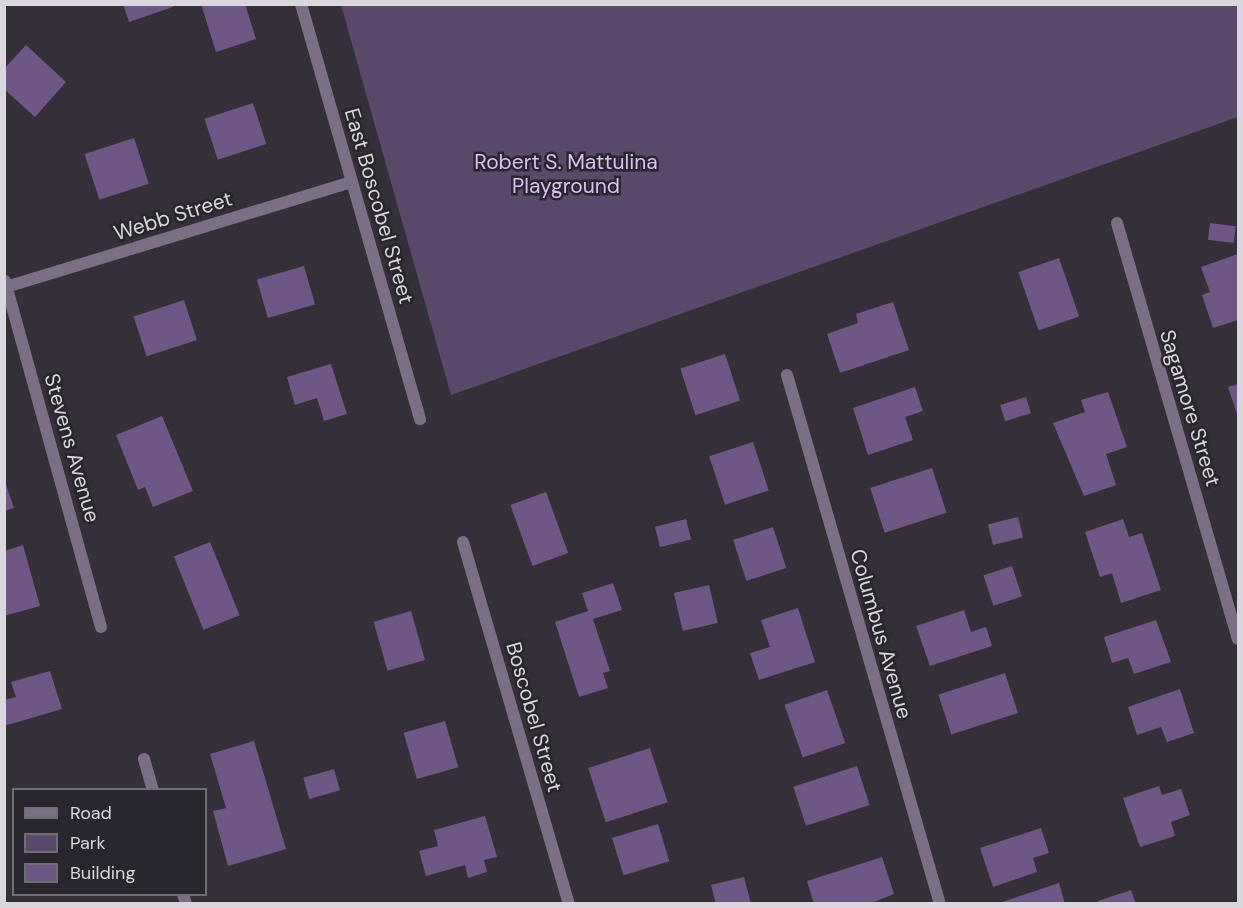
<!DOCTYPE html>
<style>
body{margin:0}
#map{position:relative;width:1243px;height:908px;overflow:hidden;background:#342f39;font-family:"DM Sans",sans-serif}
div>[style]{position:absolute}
.green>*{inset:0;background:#5a496b}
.building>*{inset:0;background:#6f5785;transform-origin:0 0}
.minor>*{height:12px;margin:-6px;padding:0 6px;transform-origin:6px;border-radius:6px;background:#7a6f84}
span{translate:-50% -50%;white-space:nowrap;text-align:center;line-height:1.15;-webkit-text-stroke:5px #2a262f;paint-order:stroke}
.park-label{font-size:21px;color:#dbbdf7}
.street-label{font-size:21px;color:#d9d7dd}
.frame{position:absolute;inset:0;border:6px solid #d9d7dd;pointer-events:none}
.legend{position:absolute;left:12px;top:788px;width:195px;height:108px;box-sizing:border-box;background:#2a262f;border:2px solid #706d75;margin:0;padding:8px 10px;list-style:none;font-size:18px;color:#d9d7dd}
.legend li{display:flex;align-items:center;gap:12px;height:30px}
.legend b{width:30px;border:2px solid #706d75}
</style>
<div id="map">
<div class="green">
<div style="clip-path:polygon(341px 5px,1238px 5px,1238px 117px,451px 395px)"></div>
</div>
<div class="building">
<div style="clip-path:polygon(123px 4px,172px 4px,173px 7px,129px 22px)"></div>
<div style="clip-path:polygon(201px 4px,245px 4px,256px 39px,216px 52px)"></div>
<div style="clip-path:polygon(26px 45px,66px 82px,35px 117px,4px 89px,4px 69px)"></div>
<div style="left:253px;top:103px;width:43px;height:51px;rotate:72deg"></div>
<div style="left:134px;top:138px;width:48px;height:52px;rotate:72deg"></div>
<div style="left:1210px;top:223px;width:26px;height:17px;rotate:7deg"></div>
<div style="clip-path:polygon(1238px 254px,1238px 320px,1213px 328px,1202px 295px,1210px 292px,1201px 267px)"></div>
<div style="left:1059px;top:258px;width:62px;height:43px;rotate:71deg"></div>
<div style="left:304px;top:266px;width:40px;height:49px;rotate:74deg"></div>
<div style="left:184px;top:300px;width:42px;height:53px;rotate:72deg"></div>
<div style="clip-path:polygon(893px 302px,909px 350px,840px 373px,827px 334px,858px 323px,856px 314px)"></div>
<div style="left:725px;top:354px;width:49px;height:47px;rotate:72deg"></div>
<div style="clip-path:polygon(331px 364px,347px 414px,324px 421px,317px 398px,295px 405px,287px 377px)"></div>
<div style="clip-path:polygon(1238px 384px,1238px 417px,1228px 387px)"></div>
<div style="clip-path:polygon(915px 387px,923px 411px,905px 417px,913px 440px,868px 455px,853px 408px)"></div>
<div style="clip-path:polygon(1108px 392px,1127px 447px,1106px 454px,1116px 485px,1084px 496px,1053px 423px,1085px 412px,1081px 400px)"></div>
<div style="left:1026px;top:397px;width:17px;height:27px;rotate:73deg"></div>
<div style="clip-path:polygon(162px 416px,193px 491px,153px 507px,145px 487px,138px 490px,116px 435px)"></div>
<div style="left:753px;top:442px;width:51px;height:46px;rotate:72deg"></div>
<div style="left:932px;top:468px;width:47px;height:65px;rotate:72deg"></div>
<div style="clip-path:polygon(4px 479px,14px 508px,4px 511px)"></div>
<div style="left:546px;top:492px;width:65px;height:38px;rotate:70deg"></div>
<div style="left:1018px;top:517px;width:21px;height:31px;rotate:76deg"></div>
<div style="left:686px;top:519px;width:21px;height:32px;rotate:76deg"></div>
<div style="clip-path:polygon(1123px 519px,1129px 537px,1142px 533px,1161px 590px,1121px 603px,1112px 573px,1100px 577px,1085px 532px)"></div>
<div style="left:773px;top:527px;width:43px;height:42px;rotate:72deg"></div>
<div style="left:210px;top:542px;width:79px;height:39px;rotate:68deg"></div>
<div style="clip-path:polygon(23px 545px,40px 606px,4px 616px,4px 551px)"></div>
<div style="left:1012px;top:566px;width:32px;height:30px;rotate:72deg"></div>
<div style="clip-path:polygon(613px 583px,622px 610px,593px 619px,610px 671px,603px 673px,608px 688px,579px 697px,555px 622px,588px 611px,582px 593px)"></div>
<div style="left:709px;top:585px;width:39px;height:36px;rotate:77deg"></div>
<div style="clip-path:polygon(798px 608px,815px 662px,759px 680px,750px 653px,770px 647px,761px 620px)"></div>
<div style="clip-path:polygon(964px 610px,971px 632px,986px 627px,992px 646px,930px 666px,916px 626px)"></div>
<div style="left:411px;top:611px;width:51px;height:39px;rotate:74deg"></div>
<div style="clip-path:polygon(1156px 620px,1171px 662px,1134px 674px,1128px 658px,1112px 663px,1104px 637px)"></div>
<div style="clip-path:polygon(50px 671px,62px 709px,4px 726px,4px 700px,16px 697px,11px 682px)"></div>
<div style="left:1005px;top:673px;width:42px;height:70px;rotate:72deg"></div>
<div style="clip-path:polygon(1180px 689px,1194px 733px,1167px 742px,1161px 727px,1137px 735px,1128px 707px)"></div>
<div style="left:827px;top:690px;width:56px;height:45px;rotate:71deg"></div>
<div style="left:445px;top:721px;width:48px;height:43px;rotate:74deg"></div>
<div style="clip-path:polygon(254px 741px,286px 849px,228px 866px,213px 811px,226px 808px,210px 754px)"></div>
<div style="left:650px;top:748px;width:57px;height:65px;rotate:72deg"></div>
<div style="left:857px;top:766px;width:41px;height:67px;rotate:72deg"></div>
<div style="left:334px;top:769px;width:22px;height:32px;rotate:74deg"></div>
<div style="clip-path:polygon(1159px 786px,1162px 795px,1181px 789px,1190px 815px,1171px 822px,1175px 836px,1140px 847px,1123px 798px)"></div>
<div style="clip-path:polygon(485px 816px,497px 857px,484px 860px,487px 872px,468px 878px,465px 865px,426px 876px,419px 851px,438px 846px,434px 830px)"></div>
<div style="left:658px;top:824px;width:39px;height:48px;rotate:73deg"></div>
<div style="clip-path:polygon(1041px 828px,1049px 853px,1033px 858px,1037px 872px,993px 887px,980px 848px)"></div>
<div style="clip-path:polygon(882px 857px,894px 894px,869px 904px,814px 904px,807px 881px)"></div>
<div style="clip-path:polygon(744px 877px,751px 904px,716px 904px,711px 885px)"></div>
<div style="clip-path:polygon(1059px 883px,1065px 904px,999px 904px,999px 903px)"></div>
<div style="clip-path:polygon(1131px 890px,1136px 904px,1099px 904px,1098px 901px)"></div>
</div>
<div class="minor">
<div style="left:301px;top:4px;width:432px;rotate:74deg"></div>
<div style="left:1117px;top:223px;width:433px;rotate:73.8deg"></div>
<div style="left:5px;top:281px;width:359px;rotate:74.5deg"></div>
<div style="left:6px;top:287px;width:361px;rotate:-16.9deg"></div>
<div style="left:787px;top:375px;width:551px;rotate:73.87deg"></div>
<div style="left:463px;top:542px;width:377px;rotate:73.7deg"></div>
<div style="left:144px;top:759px;width:32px;rotate:74deg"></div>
<div style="left:183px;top:894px;width:10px;rotate:73deg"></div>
</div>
<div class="park-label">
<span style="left:566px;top:174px">Robert S. Mattulina<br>Playground</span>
</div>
<div class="street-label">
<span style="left:379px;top:206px;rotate:74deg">East Boscobel Street</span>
<span style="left:173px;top:216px;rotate:-17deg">Webb Street</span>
<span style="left:1190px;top:408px;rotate:73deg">Sagamore Street</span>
<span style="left:72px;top:448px;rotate:74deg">Stevens Avenue</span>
<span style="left:881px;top:634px;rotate:74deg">Columbus Avenue</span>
<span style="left:534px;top:717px;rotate:74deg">Boscobel Street</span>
</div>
<div class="frame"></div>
<ul class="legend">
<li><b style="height:8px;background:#7a6f84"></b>Road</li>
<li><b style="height:16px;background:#5a496b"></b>Park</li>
<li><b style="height:16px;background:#6f5785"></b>Building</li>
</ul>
</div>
